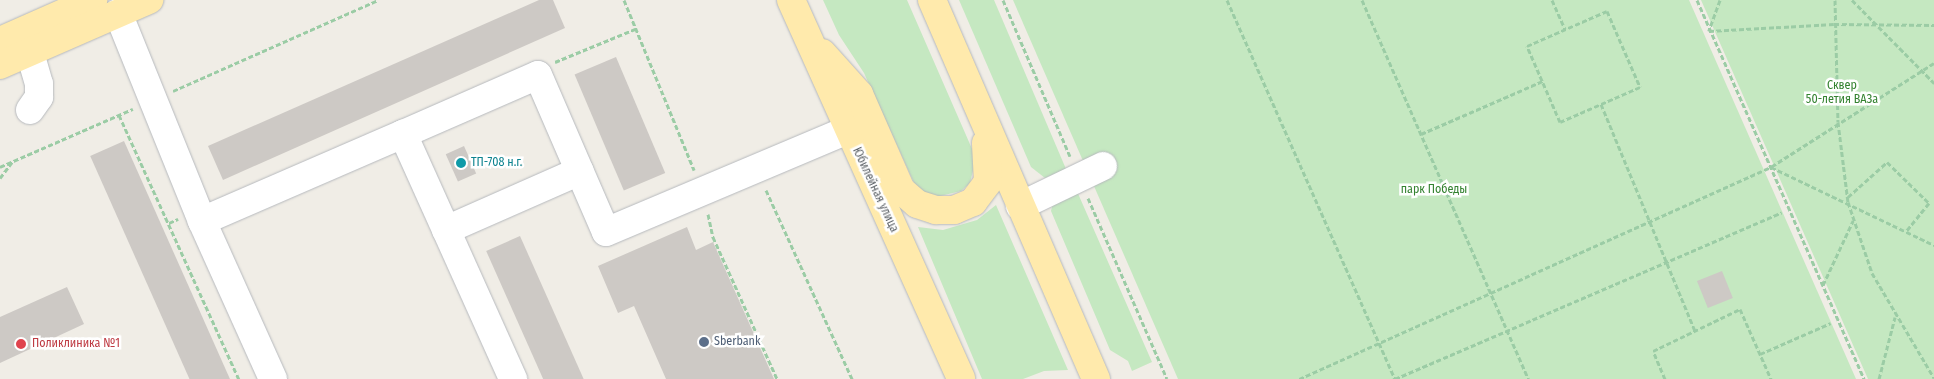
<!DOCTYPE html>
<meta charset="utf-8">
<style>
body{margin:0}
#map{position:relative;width:1934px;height:379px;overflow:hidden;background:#f0ede6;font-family:"Fira Sans Condensed",sans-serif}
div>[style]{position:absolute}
.green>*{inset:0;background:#c5e8c1}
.building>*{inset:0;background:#cdc9c5;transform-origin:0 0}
.path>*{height:3px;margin-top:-1.5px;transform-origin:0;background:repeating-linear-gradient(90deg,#9bcca5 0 5px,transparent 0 7.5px)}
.roads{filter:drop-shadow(0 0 1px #b6b9bd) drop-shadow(0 0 1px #b6b9bd)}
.minor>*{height:28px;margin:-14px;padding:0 14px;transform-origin:14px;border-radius:14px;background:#fff}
.major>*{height:28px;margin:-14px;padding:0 14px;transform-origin:14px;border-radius:14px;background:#ffeaac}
.dots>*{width:14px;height:14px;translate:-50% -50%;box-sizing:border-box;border:2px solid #fff;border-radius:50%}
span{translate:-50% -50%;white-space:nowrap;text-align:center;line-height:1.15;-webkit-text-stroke:5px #fff;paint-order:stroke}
.park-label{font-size:12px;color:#348230}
.culture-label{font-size:12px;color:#0d838f}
.left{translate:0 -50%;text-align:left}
.street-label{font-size:12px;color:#5d6267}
.service-label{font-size:12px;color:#4e5e75}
.health-label{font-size:12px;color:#be3a42}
</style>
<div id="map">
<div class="green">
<div style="clip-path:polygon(823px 0,907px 0,976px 158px,970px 183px,961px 191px,936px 197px,924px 194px,915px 185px,864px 73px,839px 35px)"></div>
<div style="clip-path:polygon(959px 0,994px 0,1066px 169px,1045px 178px,1031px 167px)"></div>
<div style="clip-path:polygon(1013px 0,1689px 0,1856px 379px,1178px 379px)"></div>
<div style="clip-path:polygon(1701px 0,1934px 0,1934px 379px,1868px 379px)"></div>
<div style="clip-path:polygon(1076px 189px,1152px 362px,1132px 371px,1128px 361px,1110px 350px,1051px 211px,1053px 203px)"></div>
<div style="clip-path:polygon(996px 205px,1068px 370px,1044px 371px,1023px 379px,982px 379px,918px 227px,943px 230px,977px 220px)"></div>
</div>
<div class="building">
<div style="clip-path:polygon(539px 0,553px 0,565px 28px,223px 180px,208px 146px)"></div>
<div style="left:616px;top:57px;width:126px;height:45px;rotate:67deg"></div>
<div style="left:124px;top:141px;width:261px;height:37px;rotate:66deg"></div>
<div style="left:464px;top:146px;width:30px;height:20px;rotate:66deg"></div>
<div style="clip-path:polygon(687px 227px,696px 250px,713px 242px,774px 379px,666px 379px,634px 306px,618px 313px,598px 266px)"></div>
<div style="left:520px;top:236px;width:157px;height:37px;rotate:66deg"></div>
<div style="left:1722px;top:271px;width:29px;height:27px;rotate:68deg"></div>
<div style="clip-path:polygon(67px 287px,84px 324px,0 363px,0 317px)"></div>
</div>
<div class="path">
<div style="left:624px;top:0;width:184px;rotate:67.6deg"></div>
<div style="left:1003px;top:0;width:170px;rotate:66.8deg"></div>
<div style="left:1227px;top:0;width:415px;rotate:66.1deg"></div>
<div style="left:1362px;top:0;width:414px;rotate:66.3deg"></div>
<div style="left:1552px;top:0;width:32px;rotate:66deg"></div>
<div style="left:1697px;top:0;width:414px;rotate:66.2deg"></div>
<div style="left:1720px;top:0;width:33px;rotate:110deg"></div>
<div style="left:1709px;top:31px;width:125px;rotate:-3.2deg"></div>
<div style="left:1834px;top:24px;width:100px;rotate:0.6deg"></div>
<div style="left:1835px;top:0;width:122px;rotate:88.6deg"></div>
<div style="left:1838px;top:122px;width:81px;rotate:82.9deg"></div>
<div style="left:1848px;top:202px;width:75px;rotate:71.3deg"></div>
<div style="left:1872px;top:273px;width:122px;rotate:59.4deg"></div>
<div style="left:1852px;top:0;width:117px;rotate:45.3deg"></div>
<div style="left:1607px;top:11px;width:83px;rotate:66.5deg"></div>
<div style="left:1640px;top:87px;width:87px;rotate:156.4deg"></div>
<div style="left:1560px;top:122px;width:83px;rotate:-113.5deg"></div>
<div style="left:1527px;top:46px;width:87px;rotate:-23.6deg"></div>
<div style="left:555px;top:62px;width:87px;rotate:-22.4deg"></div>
<div style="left:1934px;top:63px;width:193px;rotate:147.5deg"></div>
<div style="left:1771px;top:167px;width:181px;rotate:25.6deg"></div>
<div style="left:173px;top:91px;width:224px;rotate:-23.9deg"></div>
<div style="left:1601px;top:104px;width:246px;rotate:67.5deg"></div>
<div style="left:119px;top:115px;width:290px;rotate:65.6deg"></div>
<div style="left:1421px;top:134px;width:133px;rotate:-23.5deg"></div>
<div style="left:0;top:167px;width:145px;rotate:-23.6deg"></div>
<div style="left:0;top:178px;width:21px;rotate:-53deg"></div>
<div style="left:766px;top:190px;width:208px;rotate:65.5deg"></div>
<div style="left:1848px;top:197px;width:52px;rotate:-41.9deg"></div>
<div style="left:1887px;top:162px;width:59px;rotate:44.3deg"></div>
<div style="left:1929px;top:203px;width:36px;rotate:129deg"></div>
<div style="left:1088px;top:198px;width:197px;rotate:66.4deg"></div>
<div style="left:708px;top:214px;width:24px;rotate:78deg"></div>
<div style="left:713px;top:237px;width:156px;rotate:65.7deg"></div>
<div style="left:169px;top:223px;width:10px;rotate:-24deg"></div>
<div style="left:1823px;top:285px;width:71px;rotate:-64.9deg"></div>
<div style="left:1760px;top:354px;width:77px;rotate:-23.6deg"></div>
<div style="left:1299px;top:379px;width:517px;rotate:-24.19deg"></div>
<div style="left:1395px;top:379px;width:421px;rotate:-23.3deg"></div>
<div style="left:1665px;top:379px;width:30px;rotate:-113deg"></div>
<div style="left:1653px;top:351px;width:97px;rotate:-25.8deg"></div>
<div style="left:1740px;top:309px;width:77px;rotate:66.1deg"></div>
<div style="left:1879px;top:379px;width:64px;rotate:-75.5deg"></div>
</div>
<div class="roads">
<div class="minor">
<div style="left:118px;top:13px;width:224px;rotate:68deg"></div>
<div style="left:30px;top:110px;width:16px;rotate:-55deg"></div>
<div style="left:39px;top:97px;width:13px;rotate:-90deg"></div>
<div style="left:39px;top:84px;width:33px;rotate:-106deg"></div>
<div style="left:403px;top:134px;width:147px;rotate:-23.6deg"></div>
<div style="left:538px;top:75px;width:171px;rotate:66.6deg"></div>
<div style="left:606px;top:232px;width:262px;rotate:-22.9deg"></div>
<div style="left:1020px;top:206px;width:92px;rotate:-25.7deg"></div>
<div style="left:446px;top:230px;width:146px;rotate:-23.8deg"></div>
<div style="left:273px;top:379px;width:173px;rotate:-114.2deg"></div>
<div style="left:202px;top:221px;width:219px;rotate:-23.4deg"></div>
<div style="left:403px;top:134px;width:269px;rotate:65.8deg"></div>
</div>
<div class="major">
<div style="left:791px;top:0;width:415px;rotate:65.8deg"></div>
<div style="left:932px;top:0;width:413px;rotate:66.6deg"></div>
<div style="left:0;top:41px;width:102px;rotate:-23.8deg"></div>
<div style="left:822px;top:53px;width:55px;rotate:47.9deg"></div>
<div style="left:859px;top:94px;width:105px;rotate:66.4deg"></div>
<div style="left:901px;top:190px;width:21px;rotate:41deg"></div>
<div style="left:917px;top:204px;width:20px;rotate:18deg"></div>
<div style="left:936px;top:210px;width:18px"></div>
<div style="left:954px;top:210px;width:21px;rotate:-23deg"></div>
<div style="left:973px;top:202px;width:25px;rotate:-53deg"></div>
<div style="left:988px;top:182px;width:39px;rotate:-93deg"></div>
<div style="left:0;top:65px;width:163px;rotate:-23.6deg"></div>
</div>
</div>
<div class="dots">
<div style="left:461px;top:163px;background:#0f9aa8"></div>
<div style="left:704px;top:342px;background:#5c6f8a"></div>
<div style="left:21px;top:344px;background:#e0444e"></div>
</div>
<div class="park-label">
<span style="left:1842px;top:93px">Сквер<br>50-летия ВАЗа</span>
<span style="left:1434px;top:190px">парк Победы</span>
</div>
<div class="culture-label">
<span class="left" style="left:471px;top:163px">ТП-708 н.г.</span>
</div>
<div class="street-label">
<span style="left:875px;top:190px;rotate:65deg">Юбилейная улица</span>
</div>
<div class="service-label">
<span class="left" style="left:714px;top:342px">Sberbank</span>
</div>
<div class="health-label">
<span class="left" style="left:32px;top:344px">Поликлиника №1</span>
</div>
</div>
